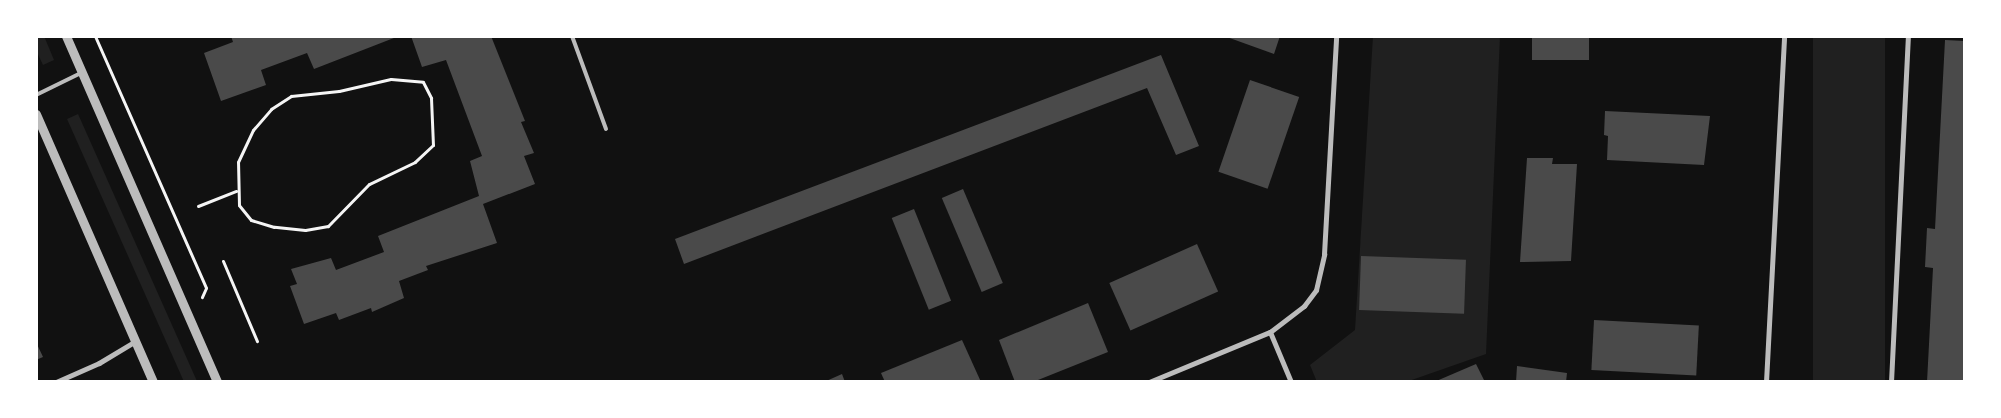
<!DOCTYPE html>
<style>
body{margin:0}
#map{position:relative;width:2001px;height:418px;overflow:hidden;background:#111;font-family:"Varela Round",sans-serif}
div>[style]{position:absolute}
.green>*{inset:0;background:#202020;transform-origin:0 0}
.building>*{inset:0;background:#4a4a4a;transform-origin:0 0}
.path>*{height:3px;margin:-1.5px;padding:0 1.5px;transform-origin:1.5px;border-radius:1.5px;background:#f5f5f5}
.service>*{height:4px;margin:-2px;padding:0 2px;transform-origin:2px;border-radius:2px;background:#bcbcbc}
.minor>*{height:5px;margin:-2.5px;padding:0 2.5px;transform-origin:2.5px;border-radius:2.5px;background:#bcbcbc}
.tertiary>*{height:9px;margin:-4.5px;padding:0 4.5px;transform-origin:4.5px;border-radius:4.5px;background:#bcbcbc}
span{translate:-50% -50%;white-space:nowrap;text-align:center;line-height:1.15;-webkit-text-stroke:5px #fff;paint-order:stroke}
.frame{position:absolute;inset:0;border:38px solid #fff;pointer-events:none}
</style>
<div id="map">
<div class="green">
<div style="clip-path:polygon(36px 36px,44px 36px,54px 60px,43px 65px,36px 50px)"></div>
<div style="clip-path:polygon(1373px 36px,1500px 36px,1486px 354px,1406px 382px,1317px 382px,1310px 365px,1355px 330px)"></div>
<div style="left:1813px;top:36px;width:72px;height:346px"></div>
<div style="left:78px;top:114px;width:292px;height:12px;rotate:66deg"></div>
</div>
<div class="building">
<div style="clip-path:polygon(231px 36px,399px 36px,314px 69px,307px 53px,261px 70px,266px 85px,221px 101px,204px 53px,233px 42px)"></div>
<div style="clip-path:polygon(411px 36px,491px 36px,525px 121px,521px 122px,534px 153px,524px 156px,535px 184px,483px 204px,497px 243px,426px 266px,428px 270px,399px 281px,404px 298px,372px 312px,371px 308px,339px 320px,336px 313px,304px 324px,290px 286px,297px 284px,291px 269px,331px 258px,336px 270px,384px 252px,378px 236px,479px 196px,470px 161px,482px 156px,446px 60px,422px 67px)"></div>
<div style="clip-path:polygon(1224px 36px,1280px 36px,1274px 54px)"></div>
<div style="left:1532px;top:36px;width:57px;height:24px"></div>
<div style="clip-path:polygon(1945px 40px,1965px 41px,1965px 382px,1927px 382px,1933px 268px,1925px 267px,1927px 228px,1935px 229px)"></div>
<div style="clip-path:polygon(1161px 55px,1199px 146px,1176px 155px,1147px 88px,684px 264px,675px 239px)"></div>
<div style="left:1250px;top:80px;width:52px;height:97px;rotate:19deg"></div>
<div style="clip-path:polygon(1605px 111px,1710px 116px,1704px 165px,1607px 160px,1608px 136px,1604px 135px)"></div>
<div style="clip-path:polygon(1527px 158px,1553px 158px,1552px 164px,1577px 164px,1571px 261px,1520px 262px)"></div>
<div style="left:963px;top:189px;width:102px;height:23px;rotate:67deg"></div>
<div style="left:914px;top:209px;width:99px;height:24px;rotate:68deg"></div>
<div style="left:1197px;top:244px;width:52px;height:96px;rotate:66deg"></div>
<div style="left:1361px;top:256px;width:105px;height:54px;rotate:2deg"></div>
<div style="clip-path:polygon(1088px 303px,1108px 352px,1033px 382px,1015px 382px,999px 340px)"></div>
<div style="left:1594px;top:320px;width:105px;height:50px;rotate:3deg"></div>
<div style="clip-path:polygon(962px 340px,981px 382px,885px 382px,881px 373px)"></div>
<div style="clip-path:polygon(36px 342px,43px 357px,36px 360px)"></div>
<div style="clip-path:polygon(1476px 364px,1485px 382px,1434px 382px)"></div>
<div style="clip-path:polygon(1517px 366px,1567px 373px,1566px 382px,1516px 382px)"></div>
<div style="clip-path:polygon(842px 374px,845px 382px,824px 382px)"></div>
</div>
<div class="path">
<div style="left:95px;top:36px;width:275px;rotate:66.2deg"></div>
<div style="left:206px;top:288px;width:10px;rotate:114deg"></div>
<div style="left:391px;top:79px;width:32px;rotate:5deg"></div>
<div style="left:423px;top:82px;width:18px;rotate:63deg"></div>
<div style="left:431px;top:98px;width:47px;rotate:87.6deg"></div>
<div style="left:433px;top:145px;width:25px;rotate:137deg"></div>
<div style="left:415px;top:162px;width:51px;rotate:154.4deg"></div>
<div style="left:369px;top:184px;width:59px;rotate:134.3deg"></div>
<div style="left:328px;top:226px;width:23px;rotate:170deg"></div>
<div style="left:305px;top:230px;width:31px;rotate:-174deg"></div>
<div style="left:274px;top:227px;width:24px;rotate:-163deg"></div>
<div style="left:251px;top:220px;width:19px;rotate:-129deg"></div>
<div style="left:239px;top:205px;width:43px;rotate:-91.3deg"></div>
<div style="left:238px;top:162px;width:35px;rotate:-65deg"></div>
<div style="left:253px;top:130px;width:28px;rotate:-49deg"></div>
<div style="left:271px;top:109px;width:24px;rotate:-33deg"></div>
<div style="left:291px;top:96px;width:48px;rotate:-5.9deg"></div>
<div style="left:339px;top:91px;width:53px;rotate:-13deg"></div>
<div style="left:198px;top:206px;width:41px;rotate:-21.5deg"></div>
<div style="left:223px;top:261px;width:87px;rotate:67deg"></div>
</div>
<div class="service">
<div style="left:572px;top:36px;width:99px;rotate:69.9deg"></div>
<div style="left:36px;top:95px;width:50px;rotate:-26.1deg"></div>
</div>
<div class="minor">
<div style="left:1270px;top:332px;width:54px;rotate:67.2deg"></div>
<div style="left:56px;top:382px;width:47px;rotate:-23.8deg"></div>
<div style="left:99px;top:363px;width:41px;rotate:-31deg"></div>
<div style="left:1149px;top:382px;width:131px;rotate:-22.5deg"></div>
<div style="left:1270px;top:332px;width:43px;rotate:-37.4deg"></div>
<div style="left:1304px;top:306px;width:20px;rotate:-53deg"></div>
<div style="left:1316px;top:290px;width:37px;rotate:-77deg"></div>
<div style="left:1324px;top:254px;width:218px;rotate:-86.8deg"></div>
<div style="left:1766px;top:382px;width:346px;rotate:-87deg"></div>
<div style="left:1891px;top:382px;width:346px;rotate:-87.2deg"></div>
</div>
<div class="tertiary">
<div style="left:66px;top:36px;width:378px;rotate:66.4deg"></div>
<div style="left:36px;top:114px;width:292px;rotate:66.4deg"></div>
</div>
<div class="frame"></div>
</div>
